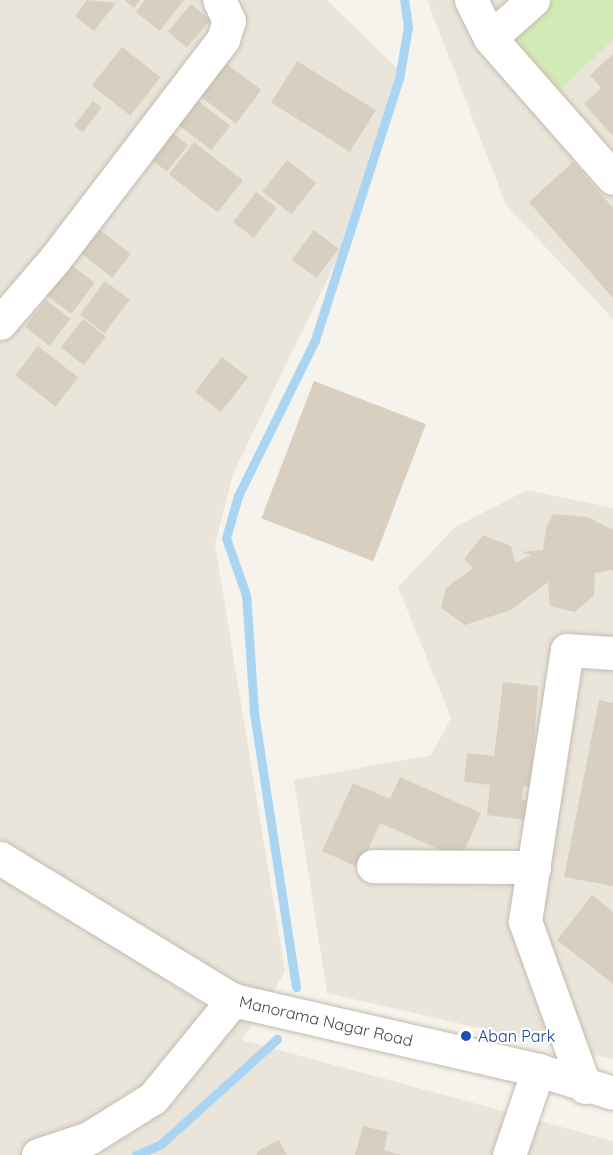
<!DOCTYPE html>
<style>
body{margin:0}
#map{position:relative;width:613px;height:1155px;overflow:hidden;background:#f6f3ec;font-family:Quicksand,sans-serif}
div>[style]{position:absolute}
.residential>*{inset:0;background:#eae5da}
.green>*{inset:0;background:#d2eab5}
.stream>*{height:9px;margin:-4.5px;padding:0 4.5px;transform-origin:4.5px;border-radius:4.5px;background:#a9d4f2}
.building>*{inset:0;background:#d8cfc1;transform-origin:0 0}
.roads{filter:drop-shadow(0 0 2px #c2bbae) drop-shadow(0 0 2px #c2bbae)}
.minor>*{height:33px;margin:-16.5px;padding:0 16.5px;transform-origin:16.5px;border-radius:16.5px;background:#fff}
.dots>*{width:16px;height:16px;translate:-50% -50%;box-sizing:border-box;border:3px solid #fff;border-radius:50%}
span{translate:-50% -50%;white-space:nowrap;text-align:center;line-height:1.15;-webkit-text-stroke:4.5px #fff;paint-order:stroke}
.street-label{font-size:16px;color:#4b4439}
.transit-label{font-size:16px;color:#164399}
.left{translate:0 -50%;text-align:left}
</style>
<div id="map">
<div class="residential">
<div style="clip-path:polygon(0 0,327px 0,398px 69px,341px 251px,233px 474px,215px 544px,285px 972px,242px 1040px,613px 1141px,613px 1155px,0 1155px)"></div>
<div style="clip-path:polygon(427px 0,613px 0,613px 319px,506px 205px)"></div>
<div style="clip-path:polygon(527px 490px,613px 508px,613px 1059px,327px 993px,294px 780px,431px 755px,451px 718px,398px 587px,455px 527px)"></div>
</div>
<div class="green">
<div style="clip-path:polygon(554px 0,613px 0,613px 40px,557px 92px,510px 40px)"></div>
</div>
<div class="stream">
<div style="left:296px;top:987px;width:279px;rotate:-98.7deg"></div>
<div style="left:254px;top:711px;width:116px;rotate:-93.9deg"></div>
<div style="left:246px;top:595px;width:60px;rotate:-109.3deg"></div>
<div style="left:226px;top:538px;width:44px;rotate:-74.1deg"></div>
<div style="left:238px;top:496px;width:174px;rotate:-63.7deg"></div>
<div style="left:315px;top:340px;width:274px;rotate:-72.2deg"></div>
<div style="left:399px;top:79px;width:53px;rotate:-80.2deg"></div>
<div style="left:408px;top:27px;width:27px;rotate:-98deg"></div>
<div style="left:136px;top:1155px;width:26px;rotate:-23deg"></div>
<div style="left:160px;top:1145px;width:158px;rotate:-42.2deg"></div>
</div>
<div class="building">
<div style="clip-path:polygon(87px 0,116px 3px,94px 31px,75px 16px)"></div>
<div style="clip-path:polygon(124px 0,140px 0,134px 8px)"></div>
<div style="clip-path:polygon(145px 0,184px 0,160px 31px,136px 12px)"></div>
<div style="left:191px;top:4px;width:25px;height:36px;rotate:40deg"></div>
<div style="left:122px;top:47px;width:49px;height:49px;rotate:38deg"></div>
<div style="clip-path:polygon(613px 54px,613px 136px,584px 104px,601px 88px,590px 75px)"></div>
<div style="left:219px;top:58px;width:53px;height:42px;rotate:37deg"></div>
<div style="left:297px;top:61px;width:93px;height:49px;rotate:32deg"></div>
<div style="left:195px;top:99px;width:44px;height:31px;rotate:37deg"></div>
<div style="left:93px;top:101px;width:11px;height:31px;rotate:38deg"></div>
<div style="left:168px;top:129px;width:26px;height:34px;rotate:39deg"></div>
<div style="left:194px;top:142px;width:62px;height:41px;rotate:38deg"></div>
<div style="left:287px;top:160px;width:37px;height:40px;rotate:38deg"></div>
<div style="clip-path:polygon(573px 162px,613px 208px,613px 298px,529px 202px)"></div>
<div style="left:256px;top:192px;width:26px;height:38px;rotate:37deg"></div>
<div style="left:100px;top:230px;width:39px;height:30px;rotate:38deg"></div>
<div style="left:314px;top:230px;width:31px;height:37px;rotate:37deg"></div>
<div style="left:70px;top:264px;width:31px;height:39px;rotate:37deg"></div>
<div style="left:105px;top:281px;width:31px;height:42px;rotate:37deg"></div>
<div style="left:46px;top:300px;width:31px;height:34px;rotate:38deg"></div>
<div style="left:83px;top:319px;width:29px;height:36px;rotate:38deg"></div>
<div style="left:38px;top:346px;width:51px;height:37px;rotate:38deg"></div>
<div style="left:222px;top:357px;width:33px;height:44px;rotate:38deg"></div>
<div style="left:314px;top:381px;width:120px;height:147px;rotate:21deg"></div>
<div style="clip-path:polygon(553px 514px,587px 517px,613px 530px,613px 570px,595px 573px,594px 595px,575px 612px,550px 606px,548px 582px,511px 610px,465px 625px,441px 608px,446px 588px,473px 568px,464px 559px,483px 535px,511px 546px,515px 563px,531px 555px,521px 552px,543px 550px,546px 528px)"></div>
<div style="clip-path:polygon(503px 682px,538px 686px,531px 787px,523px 786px,522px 800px,530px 801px,527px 820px,487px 815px,490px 785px,464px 782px,467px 753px,494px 756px)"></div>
<div style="clip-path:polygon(599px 700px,613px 703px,613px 886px,564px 877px)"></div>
<div style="clip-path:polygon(400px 777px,481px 813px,461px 859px,380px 823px,360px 868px,322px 851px,353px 783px,390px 799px)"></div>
<div style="clip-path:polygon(592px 895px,613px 912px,613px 984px,557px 940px)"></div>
<div style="clip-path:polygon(363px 1126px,388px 1132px,384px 1150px,401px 1155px,355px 1155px)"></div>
<div style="clip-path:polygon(279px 1140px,287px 1155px,257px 1155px,256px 1152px)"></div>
</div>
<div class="roads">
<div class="minor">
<div style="left:471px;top:0;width:42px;rotate:63.4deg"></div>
<div style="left:533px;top:0;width:57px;rotate:138.5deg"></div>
<div style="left:490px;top:38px;width:186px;rotate:48.7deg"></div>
<div style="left:0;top:323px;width:84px;rotate:-49.3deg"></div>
<div style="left:55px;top:259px;width:277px;rotate:-52.6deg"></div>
<div style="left:223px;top:39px;width:19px;rotate:-72deg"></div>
<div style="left:229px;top:21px;width:23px;rotate:-115deg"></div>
<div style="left:0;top:858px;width:273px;rotate:31.4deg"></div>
<div style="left:233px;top:1000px;width:313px;rotate:12.9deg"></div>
<div style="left:538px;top:1070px;width:78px;rotate:17deg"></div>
<div style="left:373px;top:866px;width:161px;rotate:0.4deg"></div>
<div style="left:585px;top:1087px;width:177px;rotate:-109.9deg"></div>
<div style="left:525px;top:921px;width:274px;rotate:-81.2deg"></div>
<div style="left:567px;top:650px;width:46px;rotate:3.7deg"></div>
<div style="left:38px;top:1155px;width:54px;rotate:-18.4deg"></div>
<div style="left:89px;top:1138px;width:75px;rotate:-32deg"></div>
<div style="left:153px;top:1098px;width:127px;rotate:-50.8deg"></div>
<div style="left:509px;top:1155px;width:90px;rotate:-71.2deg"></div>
</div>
</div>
<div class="dots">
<div style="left:466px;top:1036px;background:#1a4fb4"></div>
</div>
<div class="street-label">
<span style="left:326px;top:1021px;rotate:13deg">Manorama Nagar Road</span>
</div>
<div class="transit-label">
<span class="left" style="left:478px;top:1036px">Aban Park</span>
</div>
</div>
